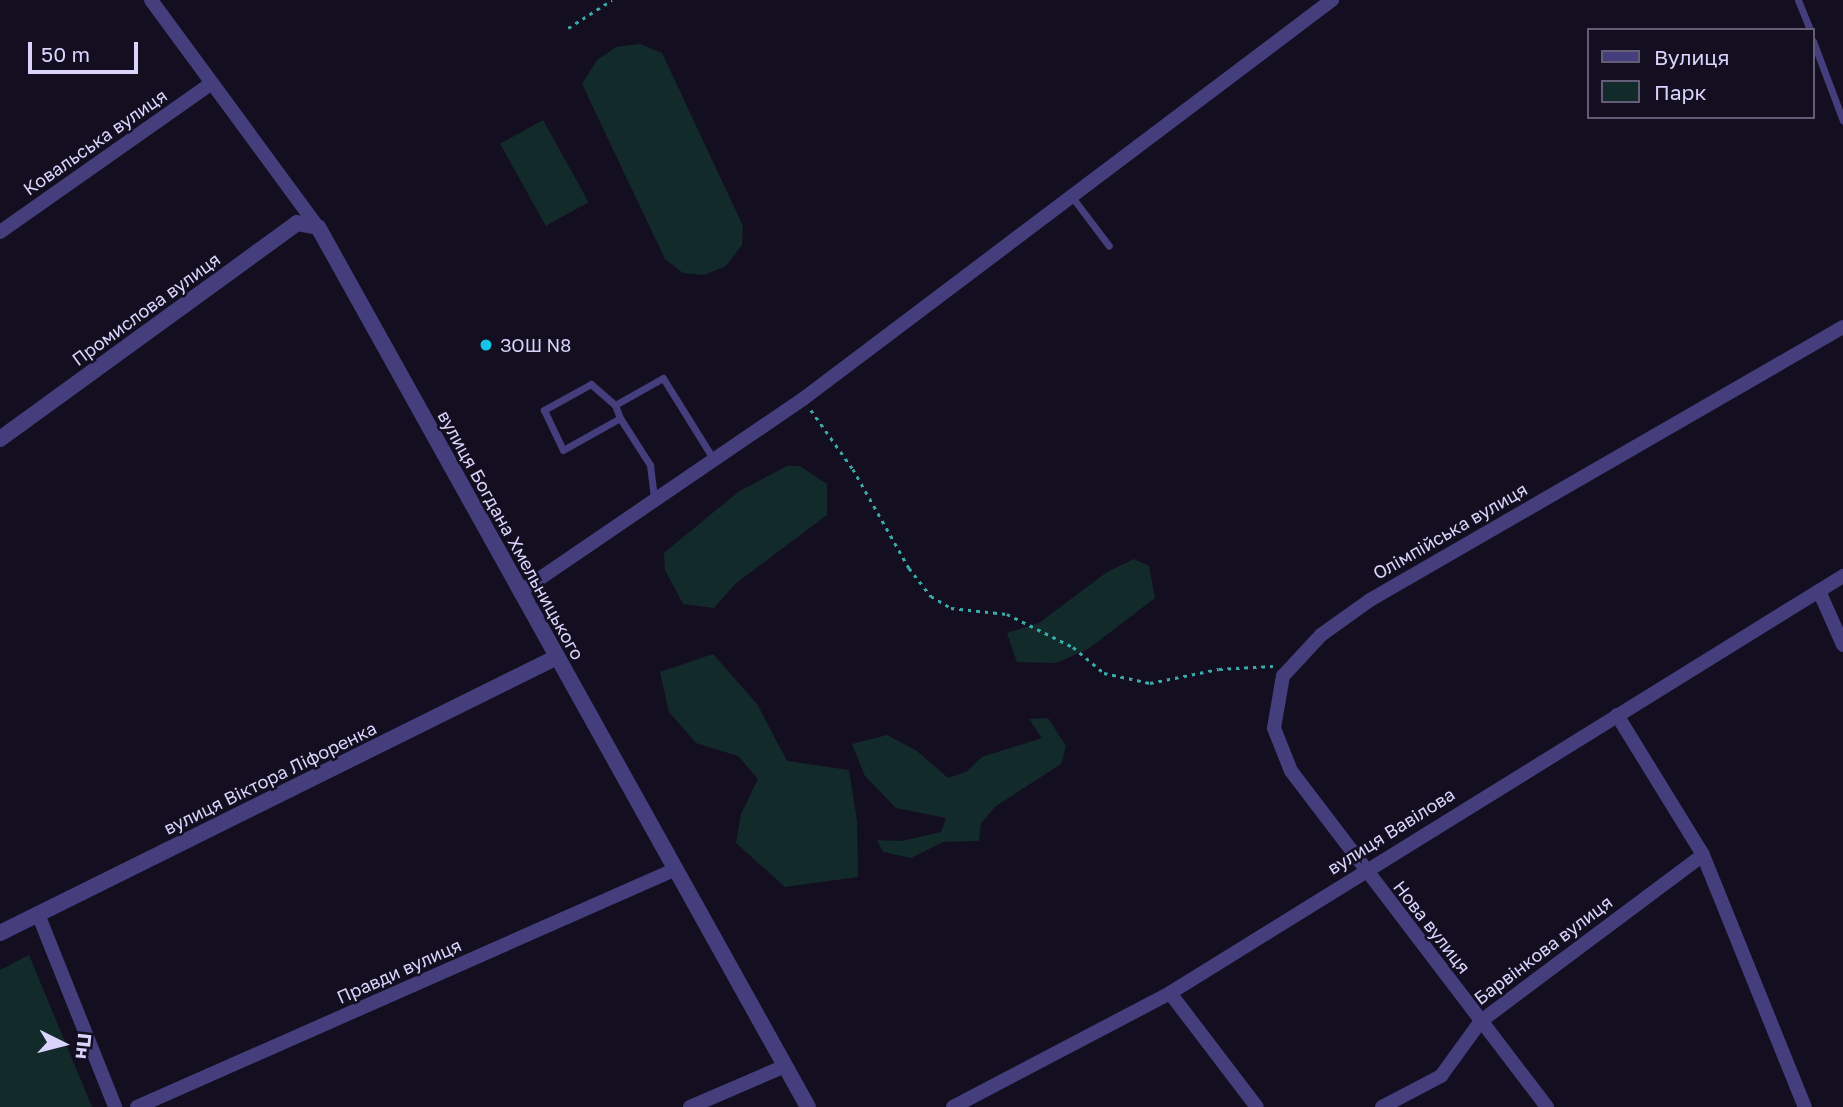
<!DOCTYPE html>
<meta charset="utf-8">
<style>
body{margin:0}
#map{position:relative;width:1843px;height:1107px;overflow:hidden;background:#130f21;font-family:"Golos Text",sans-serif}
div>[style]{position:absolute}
.green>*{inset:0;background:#132a2b;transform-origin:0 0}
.path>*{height:2.5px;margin-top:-1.25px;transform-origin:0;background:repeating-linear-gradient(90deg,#39aaa9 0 3.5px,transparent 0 8.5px)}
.service>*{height:7px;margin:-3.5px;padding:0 3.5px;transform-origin:3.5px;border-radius:3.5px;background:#443e7c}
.minor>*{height:14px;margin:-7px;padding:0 7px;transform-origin:7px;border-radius:7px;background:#443e7c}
.tertiary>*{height:16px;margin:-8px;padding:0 8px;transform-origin:8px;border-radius:8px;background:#443e7c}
.dots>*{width:19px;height:19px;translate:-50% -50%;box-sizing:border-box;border:4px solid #130f21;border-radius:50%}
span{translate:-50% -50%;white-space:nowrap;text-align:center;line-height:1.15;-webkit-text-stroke:5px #130f21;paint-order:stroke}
.street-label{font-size:18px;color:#dad3fb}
.poi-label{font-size:18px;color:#dad3fb}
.left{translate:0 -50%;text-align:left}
.legend{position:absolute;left:1587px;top:28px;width:228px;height:91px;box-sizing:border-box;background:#130f21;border:2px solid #635d78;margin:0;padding:9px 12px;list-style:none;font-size:21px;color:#dad3fb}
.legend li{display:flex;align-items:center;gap:14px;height:35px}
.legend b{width:35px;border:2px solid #635d78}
.north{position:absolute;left:28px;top:1009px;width:70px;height:70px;-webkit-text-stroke:5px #130f21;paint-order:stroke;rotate:96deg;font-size:19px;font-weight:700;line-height:28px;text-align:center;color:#dad3fb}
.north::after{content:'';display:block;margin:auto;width:24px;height:32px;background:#dad3fb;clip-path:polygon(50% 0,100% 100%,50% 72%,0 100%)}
.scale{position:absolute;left:28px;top:42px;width:110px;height:32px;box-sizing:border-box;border:4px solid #dad3fb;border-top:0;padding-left:9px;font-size:21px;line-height:24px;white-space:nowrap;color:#dad3fb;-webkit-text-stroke:5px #130f21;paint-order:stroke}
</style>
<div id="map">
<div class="green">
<div style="clip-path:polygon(640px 44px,662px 53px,743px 226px,742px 245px,726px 266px,704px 275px,683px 273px,665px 259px,582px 84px,597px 60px,616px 47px)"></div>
<div style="left:543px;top:120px;width:94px;height:49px;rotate:61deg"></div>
<div style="clip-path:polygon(787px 466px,800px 466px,827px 484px,827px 515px,735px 584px,714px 608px,683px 604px,665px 570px,664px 553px,738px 492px)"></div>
<div style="clip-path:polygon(1134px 559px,1149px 566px,1155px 598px,1088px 649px,1056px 663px,1017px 662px,1007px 633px,1039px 623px,1107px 572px)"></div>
<div style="clip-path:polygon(713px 654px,757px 704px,787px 761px,849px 770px,857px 821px,858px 877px,785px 887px,736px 843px,741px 814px,758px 779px,738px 756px,696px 743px,669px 712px,660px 672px)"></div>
<div style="clip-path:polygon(1048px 718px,1066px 746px,1061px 764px,996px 806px,981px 823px,979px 841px,943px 842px,911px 858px,883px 852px,877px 840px,901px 841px,941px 832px,946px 818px,896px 808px,865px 776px,852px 744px,887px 735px,917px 751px,948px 778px,966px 772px,982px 757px,1042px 738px,1029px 719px)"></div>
<div style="clip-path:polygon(29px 955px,92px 1107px,0 1107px,0 970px)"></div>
</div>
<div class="path">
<div style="left:568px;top:28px;width:52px;rotate:-32.5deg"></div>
<div style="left:811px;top:410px;width:72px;rotate:54.6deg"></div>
<div style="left:853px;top:469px;width:114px;rotate:60.5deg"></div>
<div style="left:909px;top:568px;width:36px;rotate:52deg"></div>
<div style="left:931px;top:596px;width:23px;rotate:31deg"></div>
<div style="left:951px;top:608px;width:56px;rotate:6.1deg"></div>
<div style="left:1007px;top:614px;width:74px;rotate:26.6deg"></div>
<div style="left:1073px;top:647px;width:40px;rotate:40deg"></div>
<div style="left:1104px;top:673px;width:47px;rotate:12.3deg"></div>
<div style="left:1150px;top:683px;width:70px;rotate:-11.5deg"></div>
<div style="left:1219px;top:669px;width:54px;rotate:-3.2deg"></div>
</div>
<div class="service">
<div style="left:1798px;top:0;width:32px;rotate:68deg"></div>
<div style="left:1813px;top:41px;width:85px;rotate:69.4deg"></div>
<div style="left:1072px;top:197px;width:61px;rotate:52.9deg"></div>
<div style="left:615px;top:405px;width:55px;rotate:-29.4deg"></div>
<div style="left:663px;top:378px;width:97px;rotate:58.1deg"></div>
<div style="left:620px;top:418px;width:14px;rotate:-111deg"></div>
<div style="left:615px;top:405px;width:32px;rotate:-139deg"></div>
<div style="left:591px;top:384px;width:54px;rotate:151deg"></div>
<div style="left:544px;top:410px;width:44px;rotate:64.6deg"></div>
<div style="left:563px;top:450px;width:65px;rotate:-29.3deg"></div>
<div style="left:620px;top:418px;width:56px;rotate:57.4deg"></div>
<div style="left:650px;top:465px;width:35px;rotate:83deg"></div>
</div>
<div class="minor">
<div style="left:151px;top:0;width:282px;rotate:53.7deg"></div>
<div style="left:0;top:232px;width:259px;rotate:-35.1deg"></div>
<div style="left:1819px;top:591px;width:59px;rotate:66deg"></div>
<div style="left:520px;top:592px;width:343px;rotate:-34.3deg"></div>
<div style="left:803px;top:399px;width:663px;rotate:-37.03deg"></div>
<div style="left:1617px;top:715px;width:164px;rotate:58.4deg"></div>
<div style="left:1703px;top:855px;width:272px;rotate:68deg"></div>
<div style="left:38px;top:914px;width:208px;rotate:68.2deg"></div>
<div style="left:1170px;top:993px;width:143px;rotate:52.7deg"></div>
<div style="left:137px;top:1107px;width:589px;rotate:-23.82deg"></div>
<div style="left:690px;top:1107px;width:103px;rotate:-23.3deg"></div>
<div style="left:953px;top:1107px;width:245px;rotate:-27.7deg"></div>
<div style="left:1170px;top:993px;width:792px;rotate:-31.78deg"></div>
<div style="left:1382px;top:1107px;width:67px;rotate:-27.7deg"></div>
<div style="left:1441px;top:1076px;width:68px;rotate:-54deg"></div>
<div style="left:1481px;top:1021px;width:277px;rotate:-36.8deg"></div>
<div style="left:1547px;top:1107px;width:422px;rotate:-127.3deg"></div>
<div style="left:1291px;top:771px;width:46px;rotate:-111.6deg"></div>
<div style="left:1274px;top:728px;width:53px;rotate:-80.2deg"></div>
<div style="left:1283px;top:676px;width:56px;rotate:-47.2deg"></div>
<div style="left:1321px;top:635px;width:60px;rotate:-35.5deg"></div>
<div style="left:1370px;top:600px;width:546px;rotate:-29.99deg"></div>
</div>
<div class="tertiary">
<div style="left:0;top:439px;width:367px;rotate:-36deg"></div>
<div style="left:297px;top:223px;width:21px;rotate:11deg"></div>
<div style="left:318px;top:227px;width:1007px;rotate:60.89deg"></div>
<div style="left:0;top:933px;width:622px;rotate:-26.36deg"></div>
</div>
<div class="dots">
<div style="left:486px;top:345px;background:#13c6e7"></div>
</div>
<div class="street-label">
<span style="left:95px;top:142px;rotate:-35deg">Ковальська вулиця</span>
<span style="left:146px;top:309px;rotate:-36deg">Промислова вулиця</span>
<span style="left:1450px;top:531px;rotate:-30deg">Олімпійська вулиця</span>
<span style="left:511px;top:535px;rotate:61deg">вулиця Богдана Хмельницького</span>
<span style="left:270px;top:778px;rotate:-26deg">вулиця Віктора Ліфоренка</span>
<span style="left:1391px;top:831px;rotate:-32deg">вулиця Вавілова</span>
<span style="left:1432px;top:927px;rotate:52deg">Нова вулиця</span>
<span style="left:1543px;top:950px;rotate:-37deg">Барвінкова вулиця</span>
<span style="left:399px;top:971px;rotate:-24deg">Правди вулиця</span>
</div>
<div class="poi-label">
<span class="left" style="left:500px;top:345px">ЗОШ N8</span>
</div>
<ul class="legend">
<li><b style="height:9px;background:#443e7c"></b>Вулиця</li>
<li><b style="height:19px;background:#132a2b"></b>Парк</li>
</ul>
<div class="north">Пн</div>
<div class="scale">50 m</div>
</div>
